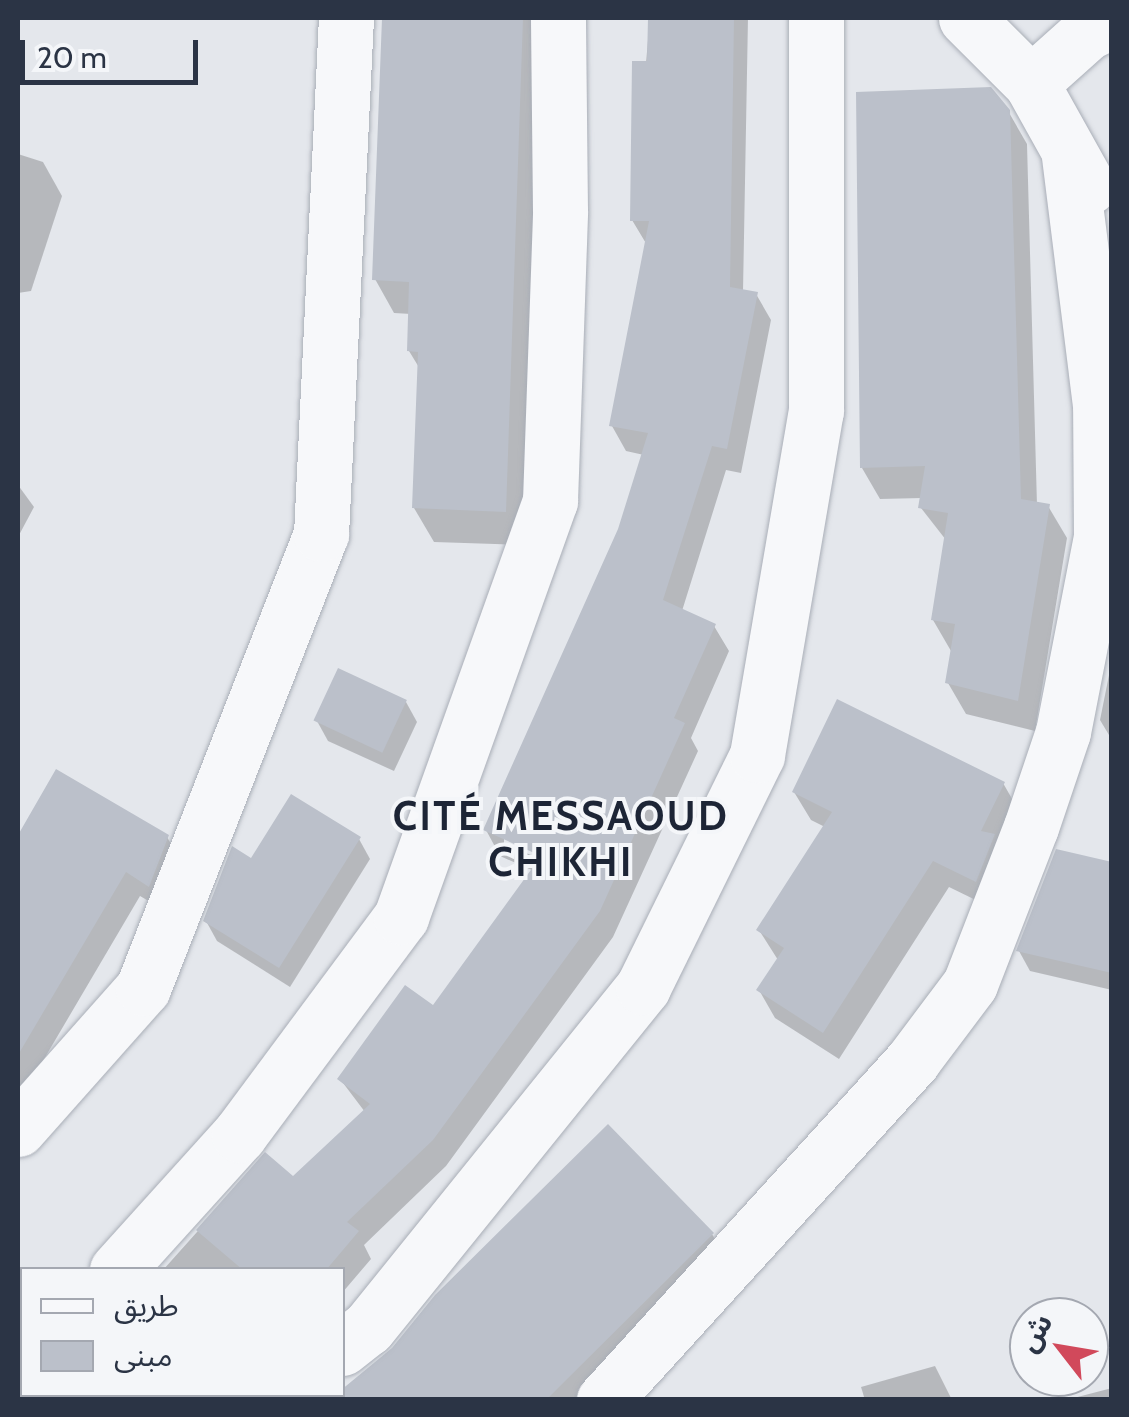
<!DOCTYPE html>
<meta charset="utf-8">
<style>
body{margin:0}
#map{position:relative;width:1129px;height:1417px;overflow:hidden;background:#e4e7ec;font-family:Cabin,"Noto Sans Arabic",sans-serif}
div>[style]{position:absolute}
.shadow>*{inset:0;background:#0003}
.building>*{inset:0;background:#bbc0ca;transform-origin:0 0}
.roads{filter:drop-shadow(0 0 2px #a9aeb7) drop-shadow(0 0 2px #a9aeb7)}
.minor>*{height:55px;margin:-27.5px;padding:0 27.5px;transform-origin:27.5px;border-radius:27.5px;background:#f7f8fa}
span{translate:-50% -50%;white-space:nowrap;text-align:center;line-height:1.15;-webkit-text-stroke:8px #f4f6f9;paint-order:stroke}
.district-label{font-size:40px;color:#1d2536;font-weight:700;letter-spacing:2.5px}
.frame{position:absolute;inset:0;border:20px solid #2b3445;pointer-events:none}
.legend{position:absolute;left:20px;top:1267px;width:325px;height:130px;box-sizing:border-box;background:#f4f6f9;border:2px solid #a4a8b1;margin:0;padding:12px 18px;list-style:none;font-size:30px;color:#2b3445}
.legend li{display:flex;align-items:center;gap:20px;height:50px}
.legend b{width:50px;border:2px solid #a4a8b1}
.north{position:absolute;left:1009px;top:1297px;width:100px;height:100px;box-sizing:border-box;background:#f4f6f9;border:2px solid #a4a8b1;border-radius:50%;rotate:301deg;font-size:28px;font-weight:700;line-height:40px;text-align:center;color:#2b3445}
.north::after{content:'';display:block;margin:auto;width:35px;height:45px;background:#d1495b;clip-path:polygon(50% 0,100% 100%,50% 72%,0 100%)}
.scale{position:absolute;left:20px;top:40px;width:178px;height:45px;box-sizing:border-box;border:5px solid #2b3445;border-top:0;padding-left:12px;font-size:30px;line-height:35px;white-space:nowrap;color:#2b3445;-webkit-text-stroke:8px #f4f6f9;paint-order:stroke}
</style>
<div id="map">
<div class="shadow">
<div style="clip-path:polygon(384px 18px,540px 18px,524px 545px,434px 542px,414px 508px,420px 369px,409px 351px,411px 314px,394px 313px,375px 279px)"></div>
<div style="clip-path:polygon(evenodd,650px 18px,748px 18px,743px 292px,756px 294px,771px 320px,741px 473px,726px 470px,682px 611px,714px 626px,729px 651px,691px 738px,698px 751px,613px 937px,446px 1166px,364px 1245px,371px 1259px,342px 1293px,342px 1270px,163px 1270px,265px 1156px,293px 1180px,365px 1112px,340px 1079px,434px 1009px,534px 871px,500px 856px,486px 830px,621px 530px,644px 455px,626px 451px,612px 426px,647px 245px,632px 220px,650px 18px,504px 837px,553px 859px,551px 864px,504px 843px,504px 837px)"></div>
<div style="clip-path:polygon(1008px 111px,1027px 144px,1037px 505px,1048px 506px,1067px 538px,1035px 731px,966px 714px,948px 683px,951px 651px,933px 620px,946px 540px,921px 508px,922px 498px,880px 499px,862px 468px)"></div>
<div style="clip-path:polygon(18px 154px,43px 162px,62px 196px,31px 291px,18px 293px)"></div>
<div style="clip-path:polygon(18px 485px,34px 507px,18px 537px)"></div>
<div style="clip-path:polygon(1112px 660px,1112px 740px,1100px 720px)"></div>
<div style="clip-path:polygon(406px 702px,417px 722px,394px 771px,328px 741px,317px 721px)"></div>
<div style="clip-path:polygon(57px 772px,167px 837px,182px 863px,164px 910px,140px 896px,37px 1071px,18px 1088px,18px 840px)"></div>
<div style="clip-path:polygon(1003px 783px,1019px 811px,992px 908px,949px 887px,839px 1059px,775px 1018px,759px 990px,778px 960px,759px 930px,825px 827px,811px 820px,794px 792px)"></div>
<div style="clip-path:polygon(359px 839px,370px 859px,290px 987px,217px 941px,206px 921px,252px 861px)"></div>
<div style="clip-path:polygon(1112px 864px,1112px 990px,1030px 971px,1019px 951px)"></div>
<div style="clip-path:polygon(712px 1234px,723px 1254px,576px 1400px,335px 1400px)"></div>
<div style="clip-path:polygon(935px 1366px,952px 1400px,865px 1400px,861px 1387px)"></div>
<div style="clip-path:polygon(1112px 1388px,1112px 1400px,1066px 1400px)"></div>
<div style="clip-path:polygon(57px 1394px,240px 1394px,54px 1400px)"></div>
</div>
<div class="building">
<div style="clip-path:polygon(382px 18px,523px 18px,506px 512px,412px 508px,418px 352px,407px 351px,409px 282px,372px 280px)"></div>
<div style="clip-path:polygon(648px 18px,734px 18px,730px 287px,758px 292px,727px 449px,712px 446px,663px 600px,716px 624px,674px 718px,685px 723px,600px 911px,433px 1140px,347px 1222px,359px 1231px,326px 1270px,243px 1270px,196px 1230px,265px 1152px,293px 1176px,370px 1104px,337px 1079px,405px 985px,433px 1005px,541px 856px,483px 830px,618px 529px,648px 433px,609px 426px,649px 221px,630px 221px,632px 61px,647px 61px)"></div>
<div style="clip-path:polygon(991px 87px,1010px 110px,1021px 499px,1050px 504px,1018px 701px,945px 683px,955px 624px,931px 620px,948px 513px,918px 508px,925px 466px,860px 468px,856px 92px)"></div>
<div style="left:338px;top:668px;width:76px;height:58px;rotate:25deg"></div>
<div style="clip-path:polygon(837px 699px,1005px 782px,981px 831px,995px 834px,976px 882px,933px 861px,823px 1033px,756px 990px,784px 948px,756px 930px,832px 812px,792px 792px)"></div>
<div style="clip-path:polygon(56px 769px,169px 835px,149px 887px,126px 872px,18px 1055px,18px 835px)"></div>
<div style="clip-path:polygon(291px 794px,361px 837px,279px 968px,203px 921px,232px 846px,251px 858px)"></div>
<div style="clip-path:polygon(1056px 849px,1112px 862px,1112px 973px,1016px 951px)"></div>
<div style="clip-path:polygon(608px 1124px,714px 1233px,546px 1400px,329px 1400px,392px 1348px,435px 1295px)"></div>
</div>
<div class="roads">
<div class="minor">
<div style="left:966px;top:18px;width:92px;rotate:45deg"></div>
<div style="left:1031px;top:83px;width:119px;rotate:60.9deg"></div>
<div style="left:1031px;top:83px;width:76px;rotate:-41.8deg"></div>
<div style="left:1088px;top:32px;width:26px;rotate:-25deg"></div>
<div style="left:18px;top:1129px;width:188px;rotate:-48.4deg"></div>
<div style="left:143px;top:988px;width:488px;rotate:-68.6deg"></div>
<div style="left:321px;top:534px;width:517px;rotate:-87.23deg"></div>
<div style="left:117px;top:1270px;width:182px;rotate:-47.9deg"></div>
<div style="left:239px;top:1135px;width:272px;rotate:-53.4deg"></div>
<div style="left:401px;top:917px;width:442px;rotate:-70.3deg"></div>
<div style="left:550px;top:501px;width:290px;rotate:-88deg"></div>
<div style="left:560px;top:211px;width:193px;rotate:-90.6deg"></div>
<div style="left:342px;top:1348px;width:33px;rotate:-38deg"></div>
<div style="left:368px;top:1328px;width:438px;rotate:-51.1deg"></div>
<div style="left:643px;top:987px;width:258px;rotate:-63.8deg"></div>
<div style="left:757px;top:755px;width:349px;rotate:-80.3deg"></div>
<div style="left:816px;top:411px;width:393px;rotate:-90deg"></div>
<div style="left:18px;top:1379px;width:7px;rotate:-56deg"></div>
<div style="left:277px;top:1400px;width:8px;rotate:-45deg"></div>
<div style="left:604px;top:1400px;width:459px;rotate:-47.7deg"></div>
<div style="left:913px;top:1060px;width:95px;rotate:-53.1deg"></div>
<div style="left:970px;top:984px;width:168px;rotate:-68.8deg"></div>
<div style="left:1031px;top:827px;width:100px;rotate:-71.4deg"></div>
<div style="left:1063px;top:732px;width:200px;rotate:-79deg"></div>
<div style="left:1101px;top:536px;width:131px;rotate:-90.4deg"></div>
<div style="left:1100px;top:405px;width:251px;rotate:-97.1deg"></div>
</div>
</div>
<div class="district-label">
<span style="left:561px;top:839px">CITÉ MESSAOUD<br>CHIKHI</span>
</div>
<div class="frame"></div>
<ul class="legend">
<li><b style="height:12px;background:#f7f8fa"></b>طريق</li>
<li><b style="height:28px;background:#bbc0ca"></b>مبنى</li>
</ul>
<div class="north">ش</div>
<div class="scale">20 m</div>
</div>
